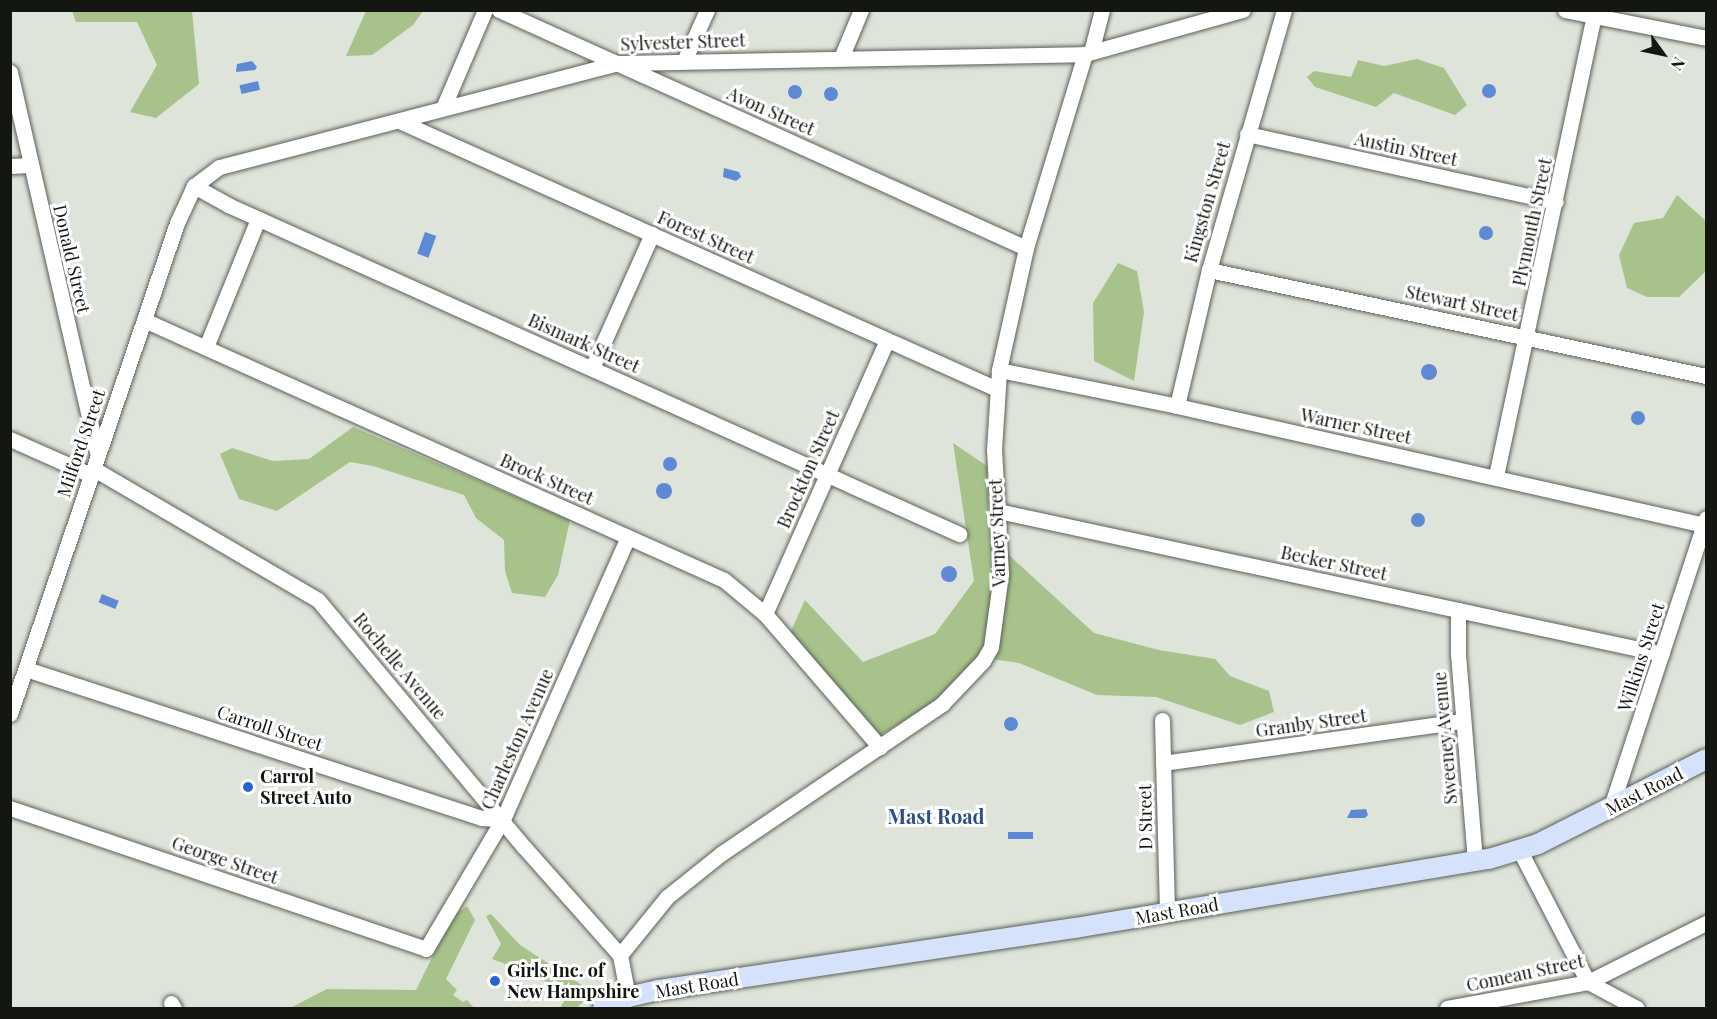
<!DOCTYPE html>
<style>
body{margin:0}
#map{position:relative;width:1717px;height:1019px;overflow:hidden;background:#dee4d9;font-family:"Playfair Display",serif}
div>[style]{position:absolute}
.green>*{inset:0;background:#a7c38b}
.water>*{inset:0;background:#5e89d5;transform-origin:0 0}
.round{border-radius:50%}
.roads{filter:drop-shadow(0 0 2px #5b6056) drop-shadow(0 0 2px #5b6056)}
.minor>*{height:15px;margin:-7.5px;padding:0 7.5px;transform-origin:7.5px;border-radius:7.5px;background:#fff}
.major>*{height:20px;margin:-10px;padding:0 10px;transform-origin:10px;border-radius:10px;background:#d4e2fb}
.dots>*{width:16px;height:16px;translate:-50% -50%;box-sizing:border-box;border:3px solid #fff;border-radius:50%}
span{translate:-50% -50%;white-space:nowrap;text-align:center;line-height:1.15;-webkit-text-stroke:6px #fff;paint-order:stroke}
.street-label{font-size:18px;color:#141612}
.poi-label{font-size:18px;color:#141612;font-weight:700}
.left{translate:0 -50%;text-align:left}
.neighbourhood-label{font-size:20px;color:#2e4e85;font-weight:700}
.frame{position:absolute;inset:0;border:12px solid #141612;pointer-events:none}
.north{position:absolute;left:1633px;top:24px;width:60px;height:60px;-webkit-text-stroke:4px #fff;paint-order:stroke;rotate:123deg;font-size:16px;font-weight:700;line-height:24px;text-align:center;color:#141612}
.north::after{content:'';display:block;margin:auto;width:21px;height:27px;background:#141612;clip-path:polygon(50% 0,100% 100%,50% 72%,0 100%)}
</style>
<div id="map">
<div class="green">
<div style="clip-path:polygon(72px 11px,192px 11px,199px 84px,156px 118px,130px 112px,157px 65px,137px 22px,76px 22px)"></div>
<div style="clip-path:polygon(366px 11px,366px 10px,423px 11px,413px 25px,372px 55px,346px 56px)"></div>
<div style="clip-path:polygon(1417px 59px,1444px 68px,1467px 105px,1455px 115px,1394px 93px,1376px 107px,1315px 87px,1307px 77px,1314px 71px,1351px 77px,1358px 60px,1384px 66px)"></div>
<div style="clip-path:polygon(1677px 195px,1706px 221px,1706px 271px,1679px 297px,1647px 297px,1627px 288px,1619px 255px,1634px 223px,1663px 218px)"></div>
<div style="clip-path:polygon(1118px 263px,1137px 271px,1144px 312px,1134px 381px,1094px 361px,1093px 303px)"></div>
<div style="clip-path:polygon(353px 427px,570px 520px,558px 575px,545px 597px,512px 593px,505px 571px,504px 540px,476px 518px,464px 495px,373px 466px,350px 462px,277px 511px,239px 499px,220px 454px,232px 448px,273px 461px,309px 459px)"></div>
<div style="clip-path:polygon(953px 443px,987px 466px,989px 524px,1010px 556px,1094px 633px,1159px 650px,1215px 659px,1230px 676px,1269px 691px,1274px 712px,1240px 725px,1156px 697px,1097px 695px,1019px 663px,977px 657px,931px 705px,880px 735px,790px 633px,805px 600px,863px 662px,935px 634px,974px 581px)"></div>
<div style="clip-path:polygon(467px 906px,475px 920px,446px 979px,457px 990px,453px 995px,463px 1002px,467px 1000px,474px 1008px,290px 1008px,327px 989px,416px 990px,452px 917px)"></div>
<div style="clip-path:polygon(491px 914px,520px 945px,594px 993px,576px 1008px,560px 1008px,571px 989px,554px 979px,550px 984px,510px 961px,506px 964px,492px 959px,501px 944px,486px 916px)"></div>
</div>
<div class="water">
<div style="clip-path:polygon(252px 61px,257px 67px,255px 70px,236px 72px,237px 64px)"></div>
<div style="left:258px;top:81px;width:9px;height:19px;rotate:77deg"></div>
<div class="round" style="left:1482px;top:84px;width:14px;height:14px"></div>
<div class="round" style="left:788px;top:85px;width:14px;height:14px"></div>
<div class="round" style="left:824px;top:87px;width:14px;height:14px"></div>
<div style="clip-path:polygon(724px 168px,739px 172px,741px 177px,736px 181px,723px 177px)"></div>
<div class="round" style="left:1479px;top:226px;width:14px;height:14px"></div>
<div style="left:425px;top:232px;width:12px;height:23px;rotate:20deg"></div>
<div class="round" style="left:1421px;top:364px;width:16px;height:16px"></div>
<div class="round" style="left:1631px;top:411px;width:14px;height:14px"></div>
<div class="round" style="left:663px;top:457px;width:14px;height:14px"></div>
<div class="round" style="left:656px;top:483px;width:16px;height:16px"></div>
<div class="round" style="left:1411px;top:513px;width:14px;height:14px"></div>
<div class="round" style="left:941px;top:566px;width:16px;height:16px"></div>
<div style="left:102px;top:594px;width:18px;height:9px;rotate:22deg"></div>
<div class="round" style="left:1004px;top:717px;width:14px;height:14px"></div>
<div style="clip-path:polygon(1366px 809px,1368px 815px,1365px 818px,1347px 818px,1351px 810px)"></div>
<div style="left:1033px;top:832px;width:7px;height:25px;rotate:90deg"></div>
</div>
<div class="roads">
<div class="minor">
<div style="left:499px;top:10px;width:578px;rotate:24.3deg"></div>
<div style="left:1565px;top:10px;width:144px;rotate:11.2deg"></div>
<div style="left:1091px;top:52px;width:43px;rotate:-75.3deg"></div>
<div style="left:841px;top:58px;width:52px;rotate:-67.4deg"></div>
<div style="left:685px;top:59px;width:54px;rotate:-65.8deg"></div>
<div style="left:10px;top:72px;width:393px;rotate:77.1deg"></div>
<div style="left:443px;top:108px;width:107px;rotate:-66.8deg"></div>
<div style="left:399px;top:121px;width:655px;rotate:24.14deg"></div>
<div style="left:1247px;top:134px;width:316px;rotate:12.4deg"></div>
<div style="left:10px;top:166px;width:20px;rotate:-3deg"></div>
<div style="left:194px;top:186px;width:39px;rotate:29deg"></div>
<div style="left:228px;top:205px;width:802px;rotate:24.23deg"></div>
<div style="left:1209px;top:270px;width:508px;rotate:12.04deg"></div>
<div style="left:144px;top:320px;width:636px;rotate:24.15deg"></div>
<div style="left:724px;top:580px;width:53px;rotate:39.7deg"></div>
<div style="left:765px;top:614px;width:176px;rotate:49.2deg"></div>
<div style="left:206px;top:347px;width:138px;rotate:-67.9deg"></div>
<div style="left:592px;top:368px;width:147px;rotate:-65.9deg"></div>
<div style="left:999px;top:370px;width:182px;rotate:11.4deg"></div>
<div style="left:1177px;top:406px;width:540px;rotate:12.72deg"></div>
<div style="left:1177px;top:406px;width:140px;rotate:-76.8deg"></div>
<div style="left:1209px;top:270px;width:271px;rotate:-73.9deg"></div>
<div style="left:10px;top:439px;width:89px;rotate:24deg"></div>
<div style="left:94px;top:469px;width:259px;rotate:30.3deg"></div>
<div style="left:318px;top:600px;width:322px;rotate:50.2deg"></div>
<div style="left:524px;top:847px;width:144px;rotate:48.4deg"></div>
<div style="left:1496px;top:476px;width:476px;rotate:-78deg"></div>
<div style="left:998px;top:511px;width:679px;rotate:12.15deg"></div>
<div style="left:1458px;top:610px;width:44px;rotate:90deg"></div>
<div style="left:1458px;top:654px;width:209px;rotate:85.3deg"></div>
<div style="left:765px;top:614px;width:300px;rotate:-66deg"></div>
<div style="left:26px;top:669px;width:479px;rotate:18.1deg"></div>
<div style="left:481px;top:818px;width:22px;rotate:3deg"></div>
<div style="left:10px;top:714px;width:519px;rotate:-71.22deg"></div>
<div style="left:177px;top:223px;width:41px;rotate:-65.3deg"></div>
<div style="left:194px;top:186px;width:31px;rotate:-37deg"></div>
<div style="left:219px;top:167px;width:412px;rotate:-14.6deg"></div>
<div style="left:618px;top:63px;width:467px;rotate:-1.1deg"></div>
<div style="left:1085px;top:54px;width:164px;rotate:-15.6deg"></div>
<div style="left:1162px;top:720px;width:193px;rotate:88.5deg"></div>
<div style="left:1163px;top:763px;width:303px;rotate:-8deg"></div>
<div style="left:1611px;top:807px;width:304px;rotate:-71.8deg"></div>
<div style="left:10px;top:808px;width:439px;rotate:18.7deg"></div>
<div style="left:426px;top:949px;width:151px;rotate:-59.4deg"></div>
<div style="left:503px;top:819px;width:308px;rotate:-66.1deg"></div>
<div style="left:1520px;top:851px;width:148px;rotate:62.6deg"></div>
<div style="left:1588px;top:982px;width:55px;rotate:28deg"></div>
<div style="left:628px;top:997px;width:43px;rotate:-100.8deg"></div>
<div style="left:620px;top:955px;width:75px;rotate:-51deg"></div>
<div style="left:667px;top:897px;width:70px;rotate:-38.7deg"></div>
<div style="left:722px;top:853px;width:266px;rotate:-34.1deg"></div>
<div style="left:942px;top:704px;width:59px;rotate:-46.4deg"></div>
<div style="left:983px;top:661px;width:16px;rotate:-60deg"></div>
<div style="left:991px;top:647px;width:74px;rotate:-82.2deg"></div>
<div style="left:1001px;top:574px;width:124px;rotate:-93.2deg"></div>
<div style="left:994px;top:450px;width:80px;rotate:-86.4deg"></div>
<div style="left:999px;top:370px;width:125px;rotate:-77.5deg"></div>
<div style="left:1026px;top:248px;width:203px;rotate:-73.1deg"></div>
<div style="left:171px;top:1003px;width:6px;rotate:59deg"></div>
<div style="left:1447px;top:1008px;width:143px;rotate:-10.4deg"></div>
<div style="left:1588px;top:982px;width:132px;rotate:-26.6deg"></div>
</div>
<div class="major">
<div style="left:603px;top:1008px;width:27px;rotate:-24deg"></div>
<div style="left:628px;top:997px;width:32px;rotate:-13deg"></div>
<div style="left:659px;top:990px;width:421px;rotate:-8.5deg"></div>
<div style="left:1075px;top:928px;width:420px;rotate:-9.5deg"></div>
<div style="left:1489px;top:859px;width:51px;rotate:-17deg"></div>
<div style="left:1538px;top:844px;width:188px;rotate:-26.8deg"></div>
</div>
</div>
<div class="dots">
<div style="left:248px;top:787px;background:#2663d0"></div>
<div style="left:495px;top:981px;background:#2663d0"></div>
</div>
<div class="street-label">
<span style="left:683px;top:42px;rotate:-2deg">Sylvester Street</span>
<span style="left:771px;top:111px;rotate:24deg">Avon Street</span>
<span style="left:1406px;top:149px;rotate:12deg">Austin Street</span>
<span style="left:1207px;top:202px;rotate:-74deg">Kingston Street</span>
<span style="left:1532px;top:222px;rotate:-78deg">Plymouth Street</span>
<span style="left:706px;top:237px;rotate:24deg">Forest Street</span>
<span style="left:72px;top:259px;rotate:77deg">Donald Street</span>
<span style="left:1462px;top:303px;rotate:12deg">Stewart Street</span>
<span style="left:584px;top:343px;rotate:24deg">Bismark Street</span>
<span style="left:1356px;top:426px;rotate:12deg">Warner Street</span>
<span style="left:81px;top:443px;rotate:-71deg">Milford Street</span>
<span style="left:808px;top:469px;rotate:-66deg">Brockton Street</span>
<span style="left:547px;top:479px;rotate:24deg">Brock Street</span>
<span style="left:997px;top:533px;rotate:-92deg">Varney Street</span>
<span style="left:1334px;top:563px;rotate:12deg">Becker Street</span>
<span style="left:1641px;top:657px;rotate:-72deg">Wilkins Street</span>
<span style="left:400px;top:666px;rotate:50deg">Rochelle Avenue</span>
<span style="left:1311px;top:723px;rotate:-8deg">Granby Street</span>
<span style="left:270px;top:728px;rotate:18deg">Carroll Street</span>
<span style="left:1445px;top:738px;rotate:-95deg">Sweeney Avenue</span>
<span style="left:517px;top:739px;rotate:-66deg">Charleston Avenue</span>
<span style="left:1644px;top:791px;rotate:-27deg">Mast Road</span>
<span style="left:1145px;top:817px;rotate:-91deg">D Street</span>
<span style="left:225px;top:860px;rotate:19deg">George Street</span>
<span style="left:1177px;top:911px;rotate:-10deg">Mast Road</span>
<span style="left:1525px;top:973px;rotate:-12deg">Comeau Street</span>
<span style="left:697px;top:985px;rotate:-9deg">Mast Road</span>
</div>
<div class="poi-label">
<span class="left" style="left:260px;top:787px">Carrol<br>Street Auto</span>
<span class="left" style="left:507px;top:981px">Girls Inc. of<br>New Hampshire</span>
</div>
<div class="neighbourhood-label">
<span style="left:936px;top:815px">Mast Road</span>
</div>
<div class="frame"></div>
<div class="north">N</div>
</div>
